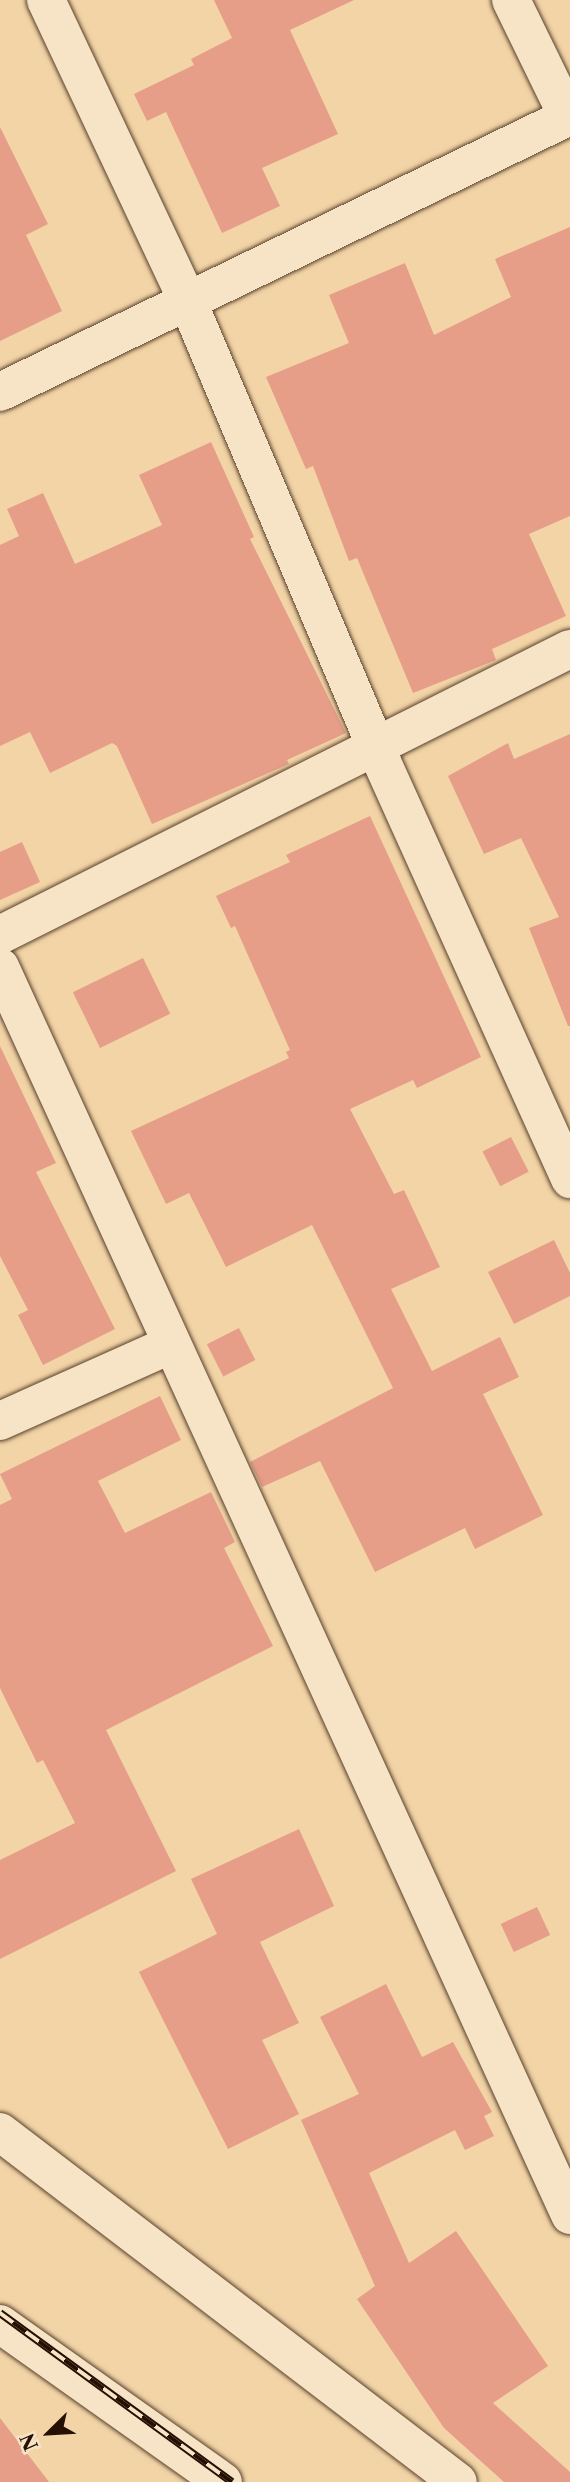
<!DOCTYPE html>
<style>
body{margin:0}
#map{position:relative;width:570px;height:2482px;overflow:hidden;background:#f2d4a6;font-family:"Libre Caslon Text",serif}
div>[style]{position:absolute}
.building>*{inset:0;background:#e69e89;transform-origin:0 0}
.roads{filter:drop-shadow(0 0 2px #59412c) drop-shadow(0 0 2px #59412c)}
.minor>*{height:38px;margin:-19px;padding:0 19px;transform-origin:19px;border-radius:19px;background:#f7e3c5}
.rail>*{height:8px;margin-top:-4px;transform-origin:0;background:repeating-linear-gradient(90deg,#f7e3c5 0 16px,#261004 0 32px);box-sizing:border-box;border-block:2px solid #261004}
span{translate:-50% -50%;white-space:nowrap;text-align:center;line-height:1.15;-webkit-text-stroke:6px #f7e3c5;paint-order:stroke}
.north{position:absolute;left:14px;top:2398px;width:70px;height:70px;-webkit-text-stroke:5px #f7e3c5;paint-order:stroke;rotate:246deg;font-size:19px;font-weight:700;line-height:28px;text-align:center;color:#261004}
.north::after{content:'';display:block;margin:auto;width:24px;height:32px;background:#261004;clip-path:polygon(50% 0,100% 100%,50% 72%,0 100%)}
</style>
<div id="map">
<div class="building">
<div style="clip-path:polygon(214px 0,354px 0,290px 30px,338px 134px,262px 168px,280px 206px,222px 233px,166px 112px,147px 121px,134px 94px,194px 65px,191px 59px,232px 38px)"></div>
<div style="clip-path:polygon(0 127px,48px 224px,26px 235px,62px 311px,0 341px)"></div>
<div style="clip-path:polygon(570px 227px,570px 516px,529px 534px,566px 616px,492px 649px,496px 660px,413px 693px,357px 558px,349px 561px,313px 466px,306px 469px,266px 377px,349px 343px,329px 295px,405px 263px,434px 335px,511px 297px,495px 259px)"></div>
<div style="clip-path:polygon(211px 442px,254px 537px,250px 539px,346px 733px,287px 760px,289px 764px,152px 824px,117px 746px,112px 743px,50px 773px,30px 732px,0 746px,0 545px,19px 536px,7px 509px,43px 493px,75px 564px,162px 525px,139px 475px)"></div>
<div style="clip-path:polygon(570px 734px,570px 1026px,568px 1026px,529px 928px,559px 917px,521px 838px,484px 854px,448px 776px,508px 743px,514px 759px)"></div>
<div style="clip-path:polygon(370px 816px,481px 1057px,417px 1088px,413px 1080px,350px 1109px,394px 1194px,404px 1190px,440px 1267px,391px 1289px,432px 1371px,500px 1337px,519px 1377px,483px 1394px,543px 1515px,475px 1549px,465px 1528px,375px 1572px,320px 1461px,262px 1487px,250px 1462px,393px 1388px,312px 1225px,226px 1267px,189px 1193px,166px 1204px,131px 1131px,289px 1058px,286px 1052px,290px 1050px,235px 926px,231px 928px,216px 896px,290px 862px,286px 855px)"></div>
<div style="clip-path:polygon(22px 842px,40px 882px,0 900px,0 852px)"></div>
<div style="left:143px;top:958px;width:62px;height:78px;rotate:64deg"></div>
<div style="clip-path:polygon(0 1046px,56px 1163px,36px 1172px,115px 1329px,43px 1365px,18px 1315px,28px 1310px,0 1256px)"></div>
<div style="left:511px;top:1137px;width:39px;height:32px;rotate:63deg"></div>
<div style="clip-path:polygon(554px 1240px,570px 1273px,570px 1296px,514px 1324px,488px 1272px)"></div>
<div style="left:239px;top:1328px;width:36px;height:36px;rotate:63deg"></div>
<div style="clip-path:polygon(160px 1396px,181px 1440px,98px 1481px,125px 1533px,211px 1492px,235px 1542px,224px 1548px,273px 1646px,106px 1730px,176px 1871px,0 1959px,0 1860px,75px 1823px,43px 1760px,37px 1763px,0 1688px,0 1505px,12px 1499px,0 1474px)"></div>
<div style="clip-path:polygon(299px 1829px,334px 1906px,260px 1942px,299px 2023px,262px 2040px,299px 2114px,228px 2149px,139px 1972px,217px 1934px,191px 1879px)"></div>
<div style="left:537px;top:1907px;width:31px;height:40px;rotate:65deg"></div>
<div style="clip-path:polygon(386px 1984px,422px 2057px,453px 2042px,492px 2112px,484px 2116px,494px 2136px,465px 2150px,455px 2130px,369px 2173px,409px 2263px,456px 2231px,548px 2366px,493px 2403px,570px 2472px,570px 2482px,504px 2482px,444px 2428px,357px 2299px,375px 2286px,301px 2120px,359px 2094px,320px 2017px)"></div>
<div style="clip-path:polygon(0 2418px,49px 2482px,0 2482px)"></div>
</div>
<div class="roads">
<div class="minor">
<div style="left:46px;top:0;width:334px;rotate:64.8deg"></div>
<div style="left:188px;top:302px;width:497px;rotate:67.1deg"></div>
<div style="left:381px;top:760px;width:460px;rotate:65.7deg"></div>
<div style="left:511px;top:0;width:130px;rotate:64deg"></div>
<div style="left:0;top:392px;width:633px;rotate:-25.84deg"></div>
<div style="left:0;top:935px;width:638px;rotate:-26.65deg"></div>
<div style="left:0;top:967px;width:1372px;rotate:65.45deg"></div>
<div style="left:0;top:1421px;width:188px;rotate:-24.1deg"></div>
<div style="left:0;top:2132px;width:576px;rotate:37.39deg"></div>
<div style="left:0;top:2324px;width:273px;rotate:35.3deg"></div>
</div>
</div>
<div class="rail">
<div style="left:0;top:2313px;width:287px;rotate:36.1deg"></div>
</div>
<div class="north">N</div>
</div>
